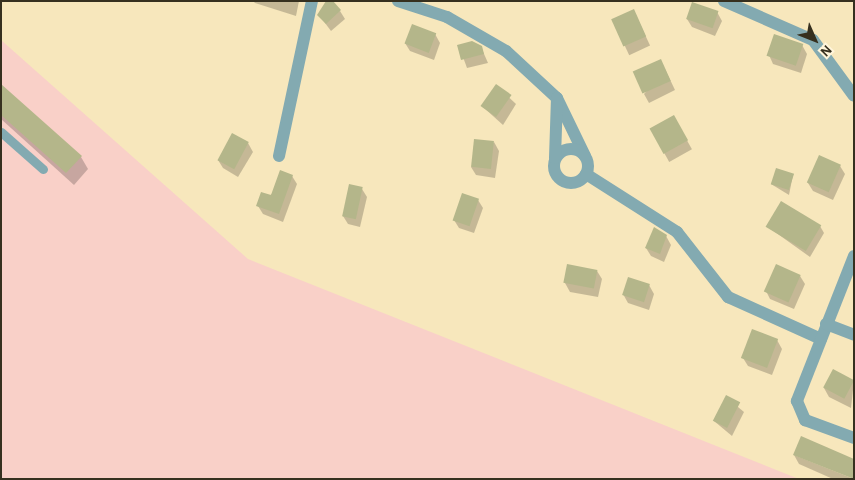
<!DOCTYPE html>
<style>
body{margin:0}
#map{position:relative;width:855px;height:480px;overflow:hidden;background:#f7e7bc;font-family:"Alegreya Sans",sans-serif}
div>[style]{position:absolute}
.green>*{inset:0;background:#f9d0c8}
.shadow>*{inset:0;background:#0003;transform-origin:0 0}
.building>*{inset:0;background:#b4b68a;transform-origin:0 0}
.service>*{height:9px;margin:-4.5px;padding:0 4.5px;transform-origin:4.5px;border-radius:4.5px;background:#83aab1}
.minor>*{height:12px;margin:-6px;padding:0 6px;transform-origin:6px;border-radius:6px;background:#83aab1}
.minor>.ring{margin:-6px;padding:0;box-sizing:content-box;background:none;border:12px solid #83aab1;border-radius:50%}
span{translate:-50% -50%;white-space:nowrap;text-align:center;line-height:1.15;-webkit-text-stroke:4.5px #fff5db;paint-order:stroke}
.frame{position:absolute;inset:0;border:2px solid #36301f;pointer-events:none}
.north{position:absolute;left:790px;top:15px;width:50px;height:50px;-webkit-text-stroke:4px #fff5db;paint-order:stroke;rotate:134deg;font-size:14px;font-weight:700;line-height:20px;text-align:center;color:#36301f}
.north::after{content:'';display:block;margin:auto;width:18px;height:22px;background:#36301f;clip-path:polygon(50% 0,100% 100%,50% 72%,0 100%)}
</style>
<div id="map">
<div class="green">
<div style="clip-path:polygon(1px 40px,248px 259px,799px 479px,1px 479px)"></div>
</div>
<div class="shadow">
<div style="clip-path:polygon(253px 1px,299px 1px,296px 16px,255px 3px)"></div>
<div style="clip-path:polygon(340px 11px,345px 19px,331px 31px,319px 15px)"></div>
<div style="left:634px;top:11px;width:38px;height:23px;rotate:65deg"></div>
<div style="clip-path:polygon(717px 12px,722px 21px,715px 36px,692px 27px,687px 19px)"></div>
<div style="clip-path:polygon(435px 34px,440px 43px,434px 60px,410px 51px,405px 43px)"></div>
<div style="clip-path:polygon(802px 45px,807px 54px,801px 73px,773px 64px,769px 55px)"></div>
<div style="clip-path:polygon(459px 46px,481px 47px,488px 63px,467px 68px)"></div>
<div style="clip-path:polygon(665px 69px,675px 90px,649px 103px,644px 94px)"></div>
<div style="clip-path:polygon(1px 86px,81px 157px,88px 169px,74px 185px,1px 119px)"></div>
<div style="clip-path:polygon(497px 86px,516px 104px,503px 125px,483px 107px)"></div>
<div style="left:674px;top:117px;width:37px;height:26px;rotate:61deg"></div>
<div style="clip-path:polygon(494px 142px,499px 151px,495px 178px,476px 175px,471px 167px)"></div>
<div style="clip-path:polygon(248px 143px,253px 152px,238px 177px,223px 168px,218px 160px)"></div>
<div style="clip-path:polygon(840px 166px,845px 174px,833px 200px,813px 191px,808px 183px)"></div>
<div style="clip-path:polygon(793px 175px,789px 195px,771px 184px)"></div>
<div style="clip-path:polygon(292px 176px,297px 184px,283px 222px,263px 214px,258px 206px)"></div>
<div style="clip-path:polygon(362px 189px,367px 197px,360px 227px,348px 224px,343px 216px)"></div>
<div style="clip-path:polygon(478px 200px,483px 208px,474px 233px,459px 228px,454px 220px)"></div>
<div style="clip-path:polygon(820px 226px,824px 233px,810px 257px,768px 227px)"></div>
<div style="clip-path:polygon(666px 236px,671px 245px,664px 262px,651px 256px,646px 248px)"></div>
<div style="clip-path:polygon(597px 271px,602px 279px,598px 297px,570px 292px,565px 283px)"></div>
<div style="clip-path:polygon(800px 276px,805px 284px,794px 309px,770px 299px,766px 291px)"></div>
<div style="clip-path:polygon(649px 285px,654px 294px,649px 310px,628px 303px,623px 294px)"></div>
<div style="clip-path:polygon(777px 340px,782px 349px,772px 375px,748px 366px,743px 358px)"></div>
<div style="clip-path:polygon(833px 371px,854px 381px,851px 408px,829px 397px,824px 388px)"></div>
<div style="clip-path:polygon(726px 397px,744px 412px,732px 436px,714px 421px)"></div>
<div style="clip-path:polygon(794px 455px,854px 479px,833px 479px,799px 464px)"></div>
</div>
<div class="building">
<div style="clip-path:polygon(326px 1px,333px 1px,341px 10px,326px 24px,317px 15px)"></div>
<div style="left:692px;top:2px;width:28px;height:18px;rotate:19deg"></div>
<div style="left:634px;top:9px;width:30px;height:25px;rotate:66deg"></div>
<div style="left:412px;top:24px;width:26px;height:21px;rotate:21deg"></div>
<div style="left:774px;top:34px;width:31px;height:23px;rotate:19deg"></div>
<div style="clip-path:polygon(472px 41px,482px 46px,484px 54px,461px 60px,457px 45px)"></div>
<div style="left:661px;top:59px;width:24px;height:31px;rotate:66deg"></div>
<div style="clip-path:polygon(1px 84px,82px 156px,66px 173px,1px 115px)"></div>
<div style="left:496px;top:84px;width:19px;height:27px;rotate:35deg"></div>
<div style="left:674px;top:115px;width:29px;height:28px;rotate:61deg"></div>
<div style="left:232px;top:133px;width:19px;height:31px;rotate:28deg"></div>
<div style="left:474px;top:139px;width:20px;height:28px;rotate:6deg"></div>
<div style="left:819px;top:155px;width:24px;height:30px;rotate:24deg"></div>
<div style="left:776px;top:168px;width:19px;height:17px;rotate:18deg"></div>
<div style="clip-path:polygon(280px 170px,293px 175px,279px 214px,256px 206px,261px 192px,271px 195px)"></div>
<div style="left:349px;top:184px;width:14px;height:33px;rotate:12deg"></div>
<div style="left:462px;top:193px;width:18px;height:29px;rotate:19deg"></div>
<div style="left:781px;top:201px;width:47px;height:30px;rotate:31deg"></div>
<div style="clip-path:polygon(654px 227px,667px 235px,660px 254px,645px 248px)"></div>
<div style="left:567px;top:264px;width:31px;height:19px;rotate:11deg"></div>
<div style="left:776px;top:264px;width:27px;height:30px;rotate:24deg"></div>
<div style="left:628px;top:277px;width:23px;height:19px;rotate:18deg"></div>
<div style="left:752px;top:329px;width:28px;height:31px;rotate:21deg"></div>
<div style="left:833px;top:369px;width:24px;height:21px;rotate:28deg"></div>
<div style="left:726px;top:395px;width:16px;height:29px;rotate:27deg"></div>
<div style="clip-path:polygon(801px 436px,854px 459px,854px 479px,793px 455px)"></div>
</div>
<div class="service">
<div style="left:1px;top:132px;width:56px;rotate:41.4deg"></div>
</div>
<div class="minor">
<div style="left:398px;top:1px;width:52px;rotate:18.1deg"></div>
<div style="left:447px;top:17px;width:68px;rotate:30deg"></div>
<div style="left:506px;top:51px;width:69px;rotate:42.7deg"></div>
<div style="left:557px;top:98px;width:64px;rotate:64.2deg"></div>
<div style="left:724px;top:1px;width:97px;rotate:23.7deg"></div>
<div style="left:813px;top:40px;width:69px;rotate:53.8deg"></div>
<div class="ring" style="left:554px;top:149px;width:22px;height:22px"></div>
<div style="left:279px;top:156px;width:158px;rotate:-78deg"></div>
<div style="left:555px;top:158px;width:60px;rotate:-88.1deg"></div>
<div style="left:586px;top:174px;width:108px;rotate:32.5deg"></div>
<div style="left:677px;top:232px;width:83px;rotate:51.9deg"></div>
<div style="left:728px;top:297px;width:102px;rotate:24.3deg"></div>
<div style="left:854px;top:256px;width:156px;rotate:111.5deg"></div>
<div style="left:797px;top:401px;width:21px;rotate:67deg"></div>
<div style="left:805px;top:420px;width:52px;rotate:20.2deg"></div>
<div style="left:826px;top:324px;width:30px;rotate:21deg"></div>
</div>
<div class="frame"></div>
<div class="north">N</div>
</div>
